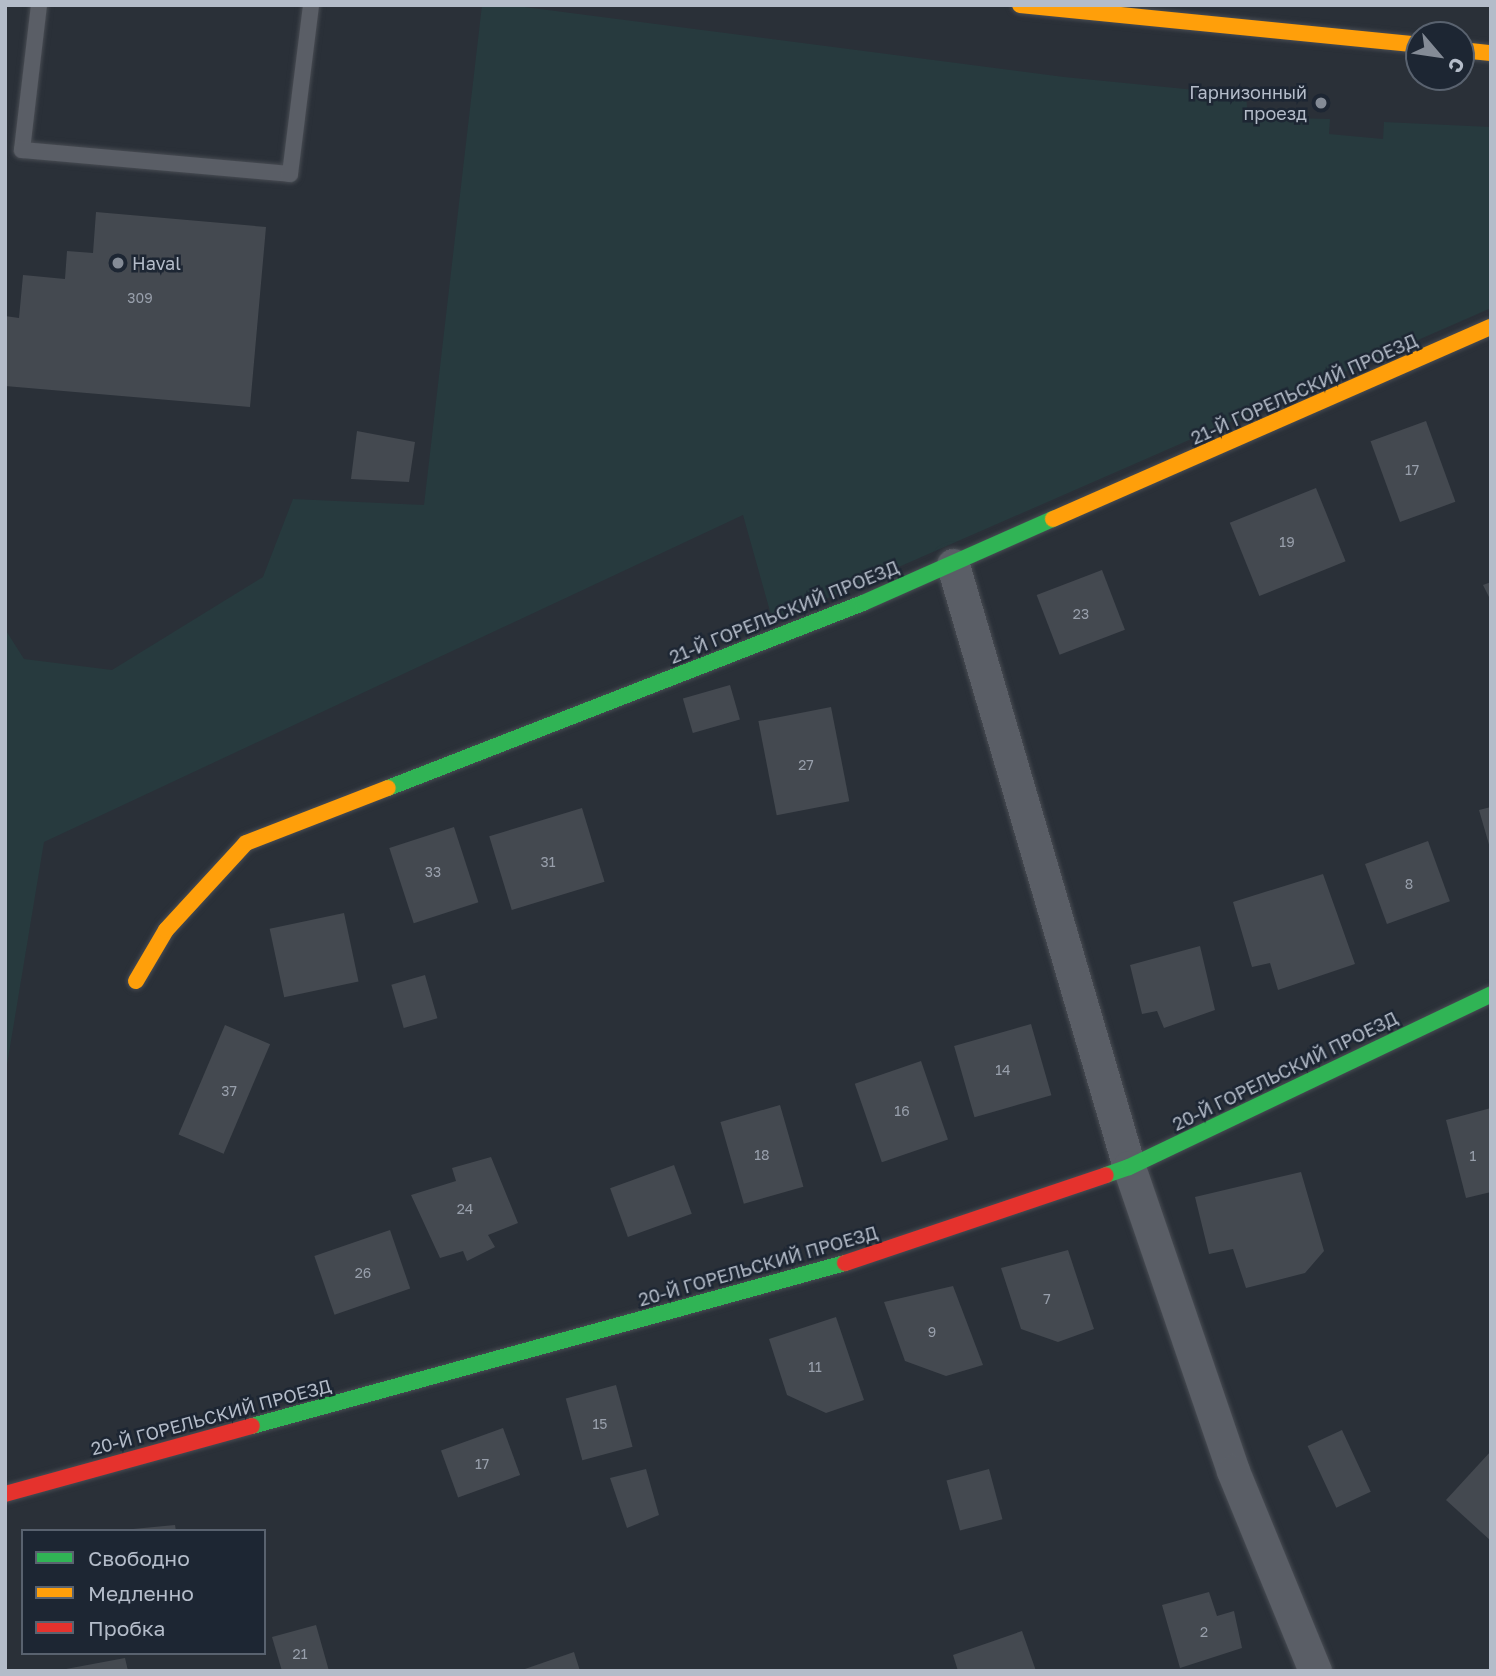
<!DOCTYPE html>
<meta charset="utf-8">
<style>
body{margin:0}
#map{position:relative;width:1496px;height:1676px;overflow:hidden;background:#2a3038;font-family:"Golos Text",sans-serif}
div>[style]{position:absolute}
.green>*{inset:0;background:#273a3e}
.building>*{inset:0;background:#444950;transform-origin:0 0}
.roads{filter:drop-shadow(0 0 2px #484c53) drop-shadow(0 0 2px #484c53)}
.lane>*{height:16px;margin:-8px;padding:0 8px;transform-origin:8px;border-radius:8px;background:#5a5e66}
.street>*{height:33px;margin:-16.5px;padding:0 16.5px;transform-origin:16.5px;border-radius:16.5px;background:#5a5e66}
.fast>*{height:16px;margin:-8px;padding:0 8px;transform-origin:8px;border-radius:8px;background:#30b455}
.slow>*{height:16px;margin:-8px;padding:0 8px;transform-origin:8px;border-radius:8px;background:#ff9f0a}
.jam>*{height:16px;margin:-8px;padding:0 8px;transform-origin:8px;border-radius:8px;background:#e5322d}
.dots>*{width:19px;height:19px;translate:-50% -50%;box-sizing:border-box;border:4px solid #1d2633;border-radius:50%}
span{translate:-50% -50%;white-space:nowrap;text-align:center;line-height:1.15;-webkit-text-stroke:5px #1d2633;paint-order:stroke}
.number-label{font-size:14px;color:#989fab}
.number-label span{-webkit-text-stroke-width:0}
.poi-label{font-size:18px;color:#b4bcc9}
.right{translate:-100% -50%;text-align:right}
.left{translate:0 -50%;text-align:left}
.street-label{font-size:18px;color:#b4bcc9}
.frame{position:absolute;inset:0;border:7px solid #b4bcc9;pointer-events:none}
.legend{position:absolute;left:21px;top:1529px;width:245px;height:126px;box-sizing:border-box;background:#1d2633;border:2px solid #59626f;margin:0;padding:9px 12px;list-style:none;font-size:21px;color:#b4bcc9}
.legend li{display:flex;align-items:center;gap:14px;height:35px}
.legend b{width:35px;border:2px solid #59626f}
.north{position:absolute;left:1405px;top:21px;width:70px;height:70px;box-sizing:border-box;background:#1d2633;border:2px solid #59626f;border-radius:50%;rotate:119deg;font-size:19px;font-weight:700;line-height:28px;text-align:center;color:#b4bcc9}
.north::after{content:'';display:block;margin:auto;width:24px;height:32px;background:#848b96;clip-path:polygon(50% 0,100% 100%,50% 72%,0 100%)}
</style>
<div id="map">
<div class="green">
<div style="clip-path:polygon(482px 5px,509px 5px,1064px 77px,1246px 95px,1248px 117px,1330px 119px,1329px 134px,1383px 139px,1384px 122px,1491px 127px,1491px 308px,773px 622px,743px 515px,44px 842px,5px 1077px,5px 629px,24px 659px,112px 670px,263px 577px,293px 499px,424px 505px)"></div>
</div>
<div class="building">
<div style="clip-path:polygon(96px 212px,266px 227px,250px 407px,5px 386px,5px 316px,19px 318px,23px 275px,65px 279px,67px 251px,93px 253px)"></div>
<div style="left:1426px;top:421px;width:86px;height:59px;rotate:70deg"></div>
<div style="clip-path:polygon(357px 431px,415px 442px,409px 482px,351px 479px)"></div>
<div style="left:1316px;top:488px;width:79px;height:93px;rotate:68deg"></div>
<div style="left:1102px;top:570px;width:64px;height:70px;rotate:69deg"></div>
<div style="clip-path:polygon(1491px 582px,1491px 601px,1483px 585px)"></div>
<div style="left:730px;top:685px;width:36px;height:49px;rotate:74deg"></div>
<div style="left:831px;top:707px;width:96px;height:74px;rotate:79deg"></div>
<div style="clip-path:polygon(1491px 807px,1491px 847px,1490px 848px,1479px 810px)"></div>
<div style="left:582px;top:808px;width:77px;height:97px;rotate:73deg"></div>
<div style="left:454px;top:827px;width:79px;height:68px;rotate:72deg"></div>
<div style="left:1428px;top:841px;width:64px;height:67px;rotate:70deg"></div>
<div style="clip-path:polygon(1323px 874px,1355px 964px,1278px 990px,1270px 963px,1252px 967px,1233px 902px)"></div>
<div style="left:344px;top:913px;width:70px;height:76px;rotate:78deg"></div>
<div style="clip-path:polygon(1200px 946px,1215px 1010px,1164px 1028px,1157px 1011px,1142px 1014px,1130px 965px)"></div>
<div style="left:425px;top:975px;width:45px;height:35px;rotate:74deg"></div>
<div style="left:1031px;top:1024px;width:74px;height:80px;rotate:74deg"></div>
<div style="left:225px;top:1025px;width:49px;height:119px;rotate:23deg"></div>
<div style="left:921px;top:1061px;width:83px;height:70px;rotate:71deg"></div>
<div style="left:780px;top:1105px;width:85px;height:62px;rotate:74deg"></div>
<div style="clip-path:polygon(1491px 1108px,1491px 1192px,1466px 1198px,1446px 1120px)"></div>
<div style="clip-path:polygon(491px 1157px,518px 1223px,488px 1235px,495px 1247px,467px 1261px,463px 1251px,440px 1258px,411px 1195px,456px 1181px,452px 1168px)"></div>
<div style="left:674px;top:1165px;width:52px;height:68px;rotate:70deg"></div>
<div style="clip-path:polygon(1301px 1172px,1324px 1251px,1305px 1273px,1246px 1288px,1233px 1249px,1209px 1254px,1195px 1197px)"></div>
<div style="left:390px;top:1230px;width:62px;height:80px;rotate:71deg"></div>
<div style="clip-path:polygon(1068px 1250px,1094px 1329px,1058px 1342px,1021px 1329px,1001px 1268px)"></div>
<div style="clip-path:polygon(953px 1286px,983px 1365px,946px 1376px,905px 1361px,884px 1302px)"></div>
<div style="clip-path:polygon(836px 1317px,864px 1400px,826px 1413px,787px 1395px,769px 1339px)"></div>
<div style="left:616px;top:1385px;width:64px;height:52px;rotate:75deg"></div>
<div style="left:503px;top:1428px;width:50px;height:66px;rotate:70deg"></div>
<div style="left:1342px;top:1430px;width:68px;height:38px;rotate:65deg"></div>
<div style="clip-path:polygon(1491px 1451px,1491px 1541px,1446px 1500px)"></div>
<div style="clip-path:polygon(646px 1469px,659px 1515px,627px 1528px,610px 1478px)"></div>
<div style="left:989px;top:1469px;width:52px;height:44px;rotate:75deg"></div>
<div style="clip-path:polygon(175px 1525px,176px 1531px,133px 1531px,133px 1529px)"></div>
<div style="clip-path:polygon(1209px 1592px,1217px 1616px,1234px 1611px,1242px 1648px,1180px 1668px,1162px 1605px)"></div>
<div style="clip-path:polygon(316px 1625px,329px 1671px,282px 1671px,272px 1637px)"></div>
<div style="clip-path:polygon(1022px 1631px,1036px 1671px,958px 1671px,953px 1655px)"></div>
<div style="clip-path:polygon(574px 1652px,580px 1671px,523px 1671px,522px 1670px)"></div>
<div style="clip-path:polygon(125px 1658px,128px 1671px,67px 1671px,66px 1669px)"></div>
</div>
<div class="roads">
<div class="lane">
<div style="left:39px;top:5px;width:146px;rotate:96.7deg"></div>
<div style="left:22px;top:150px;width:269px;rotate:5.1deg"></div>
<div style="left:290px;top:174px;width:170px;rotate:-82.9deg"></div>
</div>
<div class="street">
<div style="left:953px;top:565px;width:627px;rotate:73.7deg"></div>
<div style="left:1129px;top:1167px;width:321px;rotate:71.1deg"></div>
<div style="left:1233px;top:1471px;width:216px;rotate:67.7deg"></div>
</div>
<div class="fast">
<div style="left:388px;top:788px;width:510px;rotate:-21.28deg"></div>
<div style="left:863px;top:603px;width:208px;rotate:-23.9deg"></div>
<div style="left:1106px;top:1175px;width:24px;rotate:-19deg"></div>
<div style="left:1129px;top:1167px;width:401px;rotate:-25.5deg"></div>
<div style="left:252px;top:1426px;width:615px;rotate:-15.37deg"></div>
</div>
<div class="slow">
<div style="left:1020px;top:5px;width:401px;rotate:5.7deg"></div>
<div style="left:1461px;top:50px;width:30px;rotate:6deg"></div>
<div style="left:1053px;top:519px;width:478px;rotate:-23.7deg"></div>
<div style="left:136px;top:981px;width:59px;rotate:-59.5deg"></div>
<div style="left:166px;top:930px;width:118px;rotate:-47.4deg"></div>
<div style="left:246px;top:843px;width:152px;rotate:-21.2deg"></div>
</div>
<div class="jam">
<div style="left:845px;top:1263px;width:275px;rotate:-18.6deg"></div>
<div style="left:5px;top:1494px;width:256px;rotate:-15.4deg"></div>
</div>
</div>
<div class="dots">
<div style="left:1321px;top:103px;background:#848b96"></div>
<div style="left:118px;top:263px;background:#848b96"></div>
</div>
<div class="number-label">
<span style="left:140px;top:298px">309</span>
<span style="left:1412px;top:470px">17</span>
<span style="left:1287px;top:542px">19</span>
<span style="left:1081px;top:614px">23</span>
<span style="left:806px;top:765px">27</span>
<span style="left:548px;top:862px">31</span>
<span style="left:433px;top:872px">33</span>
<span style="left:1409px;top:884px">8</span>
<span style="left:1003px;top:1070px">14</span>
<span style="left:229px;top:1091px">37</span>
<span style="left:902px;top:1111px">16</span>
<span style="left:762px;top:1155px">18</span>
<span style="left:1473px;top:1156px">1</span>
<span style="left:465px;top:1209px">24</span>
<span style="left:363px;top:1273px">26</span>
<span style="left:1047px;top:1299px">7</span>
<span style="left:932px;top:1332px">9</span>
<span style="left:815px;top:1367px">11</span>
<span style="left:600px;top:1424px">15</span>
<span style="left:482px;top:1464px">17</span>
<span style="left:1204px;top:1632px">2</span>
<span style="left:300px;top:1654px">21</span>
</div>
<div class="poi-label">
<span class="right" style="left:1307px;top:103px">Гарнизонный<br>проезд</span>
<span class="left" style="left:132px;top:263px">Haval</span>
</div>
<div class="street-label">
<span style="left:1304px;top:389px;rotate:-24deg">21-Й ГОРЕЛЬСКИЙ ПРОЕЗД</span>
<span style="left:784px;top:612px;rotate:-22deg">21-Й ГОРЕЛЬСКИЙ ПРОЕЗД</span>
<span style="left:1285px;top:1071px;rotate:-26deg">20-Й ГОРЕЛЬСКИЙ ПРОЕЗД</span>
<span style="left:758px;top:1266px;rotate:-16deg">20-Й ГОРЕЛЬСКИЙ ПРОЕЗД</span>
<span style="left:211px;top:1417px;rotate:-15deg">20-Й ГОРЕЛЬСКИЙ ПРОЕЗД</span>
</div>
<div class="frame"></div>
<ul class="legend">
<li><b style="height:9px;background:#30b455"></b>Свободно</li>
<li><b style="height:9px;background:#ff9f0a"></b>Медленно</li>
<li><b style="height:9px;background:#e5322d"></b>Пробка</li>
</ul>
<div class="north">С</div>
</div>
